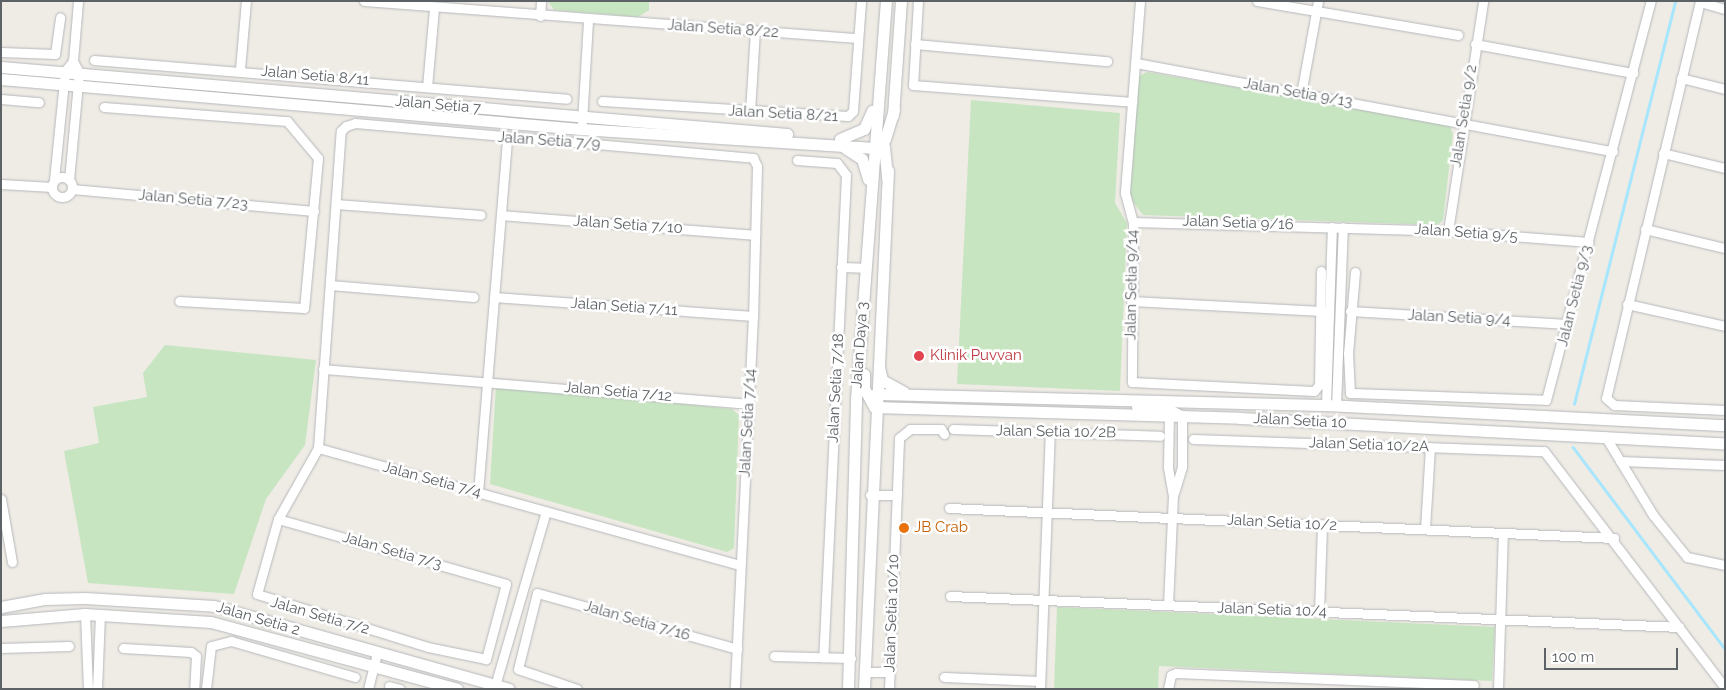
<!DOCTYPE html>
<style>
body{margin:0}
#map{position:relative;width:1726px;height:690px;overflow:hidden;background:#efebe5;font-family:Raleway,sans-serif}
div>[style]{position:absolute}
.green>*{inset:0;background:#c8e5c2}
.stream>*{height:2.5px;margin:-1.25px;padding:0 1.25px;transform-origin:1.25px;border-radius:1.25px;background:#a7e6fd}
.roads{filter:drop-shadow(0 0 1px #b5b8bb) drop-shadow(0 0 1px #b5b8bb)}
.minor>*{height:9px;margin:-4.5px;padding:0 4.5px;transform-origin:4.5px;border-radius:4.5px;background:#fff}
.minor>.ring{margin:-4.5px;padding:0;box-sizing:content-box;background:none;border:9px solid #fff;border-radius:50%}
.tertiary>*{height:11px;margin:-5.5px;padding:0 5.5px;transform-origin:5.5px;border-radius:5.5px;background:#fff}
.dots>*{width:14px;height:14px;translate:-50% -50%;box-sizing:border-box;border:2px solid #fff;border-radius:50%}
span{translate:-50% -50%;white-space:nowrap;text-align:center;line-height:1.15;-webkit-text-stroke:5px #fff;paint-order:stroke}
.street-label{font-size:15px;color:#5c6265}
.health-label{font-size:15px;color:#be3a42}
.left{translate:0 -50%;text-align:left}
.food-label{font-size:15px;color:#c56008}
.frame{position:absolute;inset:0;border:2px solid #5c6265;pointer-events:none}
.scale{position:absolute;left:1544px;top:648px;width:134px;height:22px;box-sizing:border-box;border:2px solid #5c6265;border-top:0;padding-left:6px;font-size:15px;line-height:18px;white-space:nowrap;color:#5c6265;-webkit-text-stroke:4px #fff;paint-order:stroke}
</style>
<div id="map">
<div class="green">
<div style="clip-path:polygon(548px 1px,649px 1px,649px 10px,638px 17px,554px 10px)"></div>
<div style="clip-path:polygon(1147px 72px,1449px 124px,1453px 134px,1443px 220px,1438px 225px,1143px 215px,1130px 198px,1139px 76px)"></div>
<div style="clip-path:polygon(971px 100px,1120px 113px,1115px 203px,1127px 223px,1120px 391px,957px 384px)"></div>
<div style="clip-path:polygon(165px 345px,316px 360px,305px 445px,266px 499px,234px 594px,88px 583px,64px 451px,99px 443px,93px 407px,147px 397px,143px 373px)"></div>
<div style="clip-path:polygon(496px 385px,732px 409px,739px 415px,734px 548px,727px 552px,490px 484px)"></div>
<div style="clip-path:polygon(1057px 607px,1495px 627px,1492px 681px,1159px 666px,1158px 689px,1054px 689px)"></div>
</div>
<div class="stream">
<div style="left:1574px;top:404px;width:415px;rotate:-75.9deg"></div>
<div style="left:1573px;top:447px;width:253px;rotate:53deg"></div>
</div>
<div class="roads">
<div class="minor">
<div style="left:364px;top:1px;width:495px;rotate:4.3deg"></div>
<div style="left:918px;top:1px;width:84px;rotate:93.4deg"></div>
<div style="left:913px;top:85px;width:220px;rotate:4.4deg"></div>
<div style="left:1140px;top:1px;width:193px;rotate:94.5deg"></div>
<div style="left:1125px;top:193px;width:30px;rotate:75deg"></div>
<div style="left:1133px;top:222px;width:160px;rotate:90.4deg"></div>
<div style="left:1132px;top:382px;width:182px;rotate:2.8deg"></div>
<div style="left:1314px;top:391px;width:8px;rotate:-50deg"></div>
<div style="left:1319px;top:385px;width:114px;rotate:-89deg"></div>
<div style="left:1257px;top:1px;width:204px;rotate:9.6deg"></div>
<div style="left:1700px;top:1px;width:408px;rotate:103.3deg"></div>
<div style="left:1606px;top:398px;width:11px;rotate:41deg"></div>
<div style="left:1614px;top:405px;width:111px;rotate:2.6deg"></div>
<div style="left:1700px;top:2px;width:26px;rotate:16deg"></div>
<div style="left:540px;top:16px;width:15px;rotate:-86deg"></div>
<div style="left:915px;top:44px;width:193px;rotate:5.1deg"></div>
<div style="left:1475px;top:44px;width:161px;rotate:10.4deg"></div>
<div style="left:1px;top:52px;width:54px;rotate:2.1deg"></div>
<div style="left:55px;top:54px;width:37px;rotate:-82deg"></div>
<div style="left:94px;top:60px;width:474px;rotate:4.7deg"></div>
<div style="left:1136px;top:63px;width:485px;rotate:10.5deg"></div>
<div style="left:240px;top:69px;width:68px;rotate:-85deg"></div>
<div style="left:1681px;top:78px;width:45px;rotate:14deg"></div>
<div style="left:427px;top:87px;width:79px;rotate:-84.9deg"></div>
<div style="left:1301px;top:94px;width:95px;rotate:-79.6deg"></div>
<div style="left:1px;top:99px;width:38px;rotate:5deg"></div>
<div style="left:602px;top:101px;width:246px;rotate:3.5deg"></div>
<div style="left:848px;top:116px;width:7px;rotate:-45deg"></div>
<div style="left:853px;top:111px;width:110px;rotate:-85.8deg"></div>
<div style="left:104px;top:107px;width:184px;rotate:4.4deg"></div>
<div style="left:287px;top:121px;width:48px;rotate:50deg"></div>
<div style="left:318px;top:158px;width:151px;rotate:95.3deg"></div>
<div style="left:304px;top:308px;width:125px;rotate:-176.8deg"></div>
<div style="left:750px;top:112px;width:81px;rotate:-86.5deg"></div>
<div style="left:582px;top:122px;width:102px;rotate:-86.6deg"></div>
<div style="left:1663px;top:153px;width:64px;rotate:13.6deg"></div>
<div style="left:797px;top:160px;width:40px;rotate:4.3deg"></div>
<div style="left:837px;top:163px;width:15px;rotate:53deg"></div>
<div style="left:846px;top:175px;width:483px;rotate:92.7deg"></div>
<div class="ring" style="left:52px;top:177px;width:11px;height:11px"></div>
<div style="left:54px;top:180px;width:110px;rotate:-84.2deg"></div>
<div style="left:65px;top:71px;width:13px;rotate:-51deg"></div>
<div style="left:73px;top:61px;width:60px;rotate:-85.2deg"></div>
<div style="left:69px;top:180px;width:108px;rotate:-84.7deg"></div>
<div style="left:79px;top:72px;width:13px;rotate:-119deg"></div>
<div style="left:1px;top:184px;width:51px;rotate:3.4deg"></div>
<div style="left:72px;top:189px;width:243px;rotate:5.2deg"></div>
<div style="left:336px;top:204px;width:145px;rotate:4.3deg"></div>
<div style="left:501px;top:215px;width:255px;rotate:4.5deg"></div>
<div style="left:1133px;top:222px;width:315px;rotate:1.6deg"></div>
<div style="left:1448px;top:231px;width:141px;rotate:4.5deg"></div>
<div style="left:1645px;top:229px;width:82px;rotate:13.4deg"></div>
<div style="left:1448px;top:231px;width:233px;rotate:-81.3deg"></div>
<div style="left:841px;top:267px;width:23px;rotate:2deg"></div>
<div style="left:1355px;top:272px;width:81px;rotate:94.9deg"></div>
<div style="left:1348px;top:353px;width:40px;rotate:87.1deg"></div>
<div style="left:1350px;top:393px;width:196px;rotate:2deg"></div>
<div style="left:1546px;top:400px;width:413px;rotate:-75.3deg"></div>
<div style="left:330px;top:285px;width:144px;rotate:4.8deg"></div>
<div style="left:494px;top:297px;width:260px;rotate:4.2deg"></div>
<div style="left:1131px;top:301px;width:191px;rotate:3deg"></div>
<div style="left:1627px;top:304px;width:100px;rotate:12.7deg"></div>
<div style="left:1350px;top:311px;width:218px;rotate:3.4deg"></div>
<div style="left:323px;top:369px;width:427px;rotate:4.7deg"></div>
<div style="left:1326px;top:405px;width:178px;rotate:-88.1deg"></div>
<div style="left:1336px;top:406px;width:179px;rotate:-87.8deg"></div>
<div style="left:953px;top:429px;width:207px;rotate:1.9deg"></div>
<div style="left:1605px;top:436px;width:92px;rotate:58.7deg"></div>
<div style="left:1653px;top:515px;width:54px;rotate:51deg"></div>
<div style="left:1687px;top:557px;width:39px;rotate:12deg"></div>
<div style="left:1193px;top:439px;width:351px;rotate:2deg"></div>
<div style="left:1544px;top:451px;width:298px;rotate:52.6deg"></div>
<div style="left:318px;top:448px;width:438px;rotate:15.5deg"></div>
<div style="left:1620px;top:461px;width:105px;rotate:2.2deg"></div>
<div style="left:478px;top:493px;width:356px;rotate:-85.3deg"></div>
<div style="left:1174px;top:493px;width:27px;rotate:-73deg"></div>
<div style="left:1182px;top:467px;width:50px;rotate:-90deg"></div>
<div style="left:870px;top:495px;width:27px"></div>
<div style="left:1px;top:499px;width:64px;rotate:80.1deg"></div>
<div style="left:949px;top:508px;width:666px;rotate:2.58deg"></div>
<div style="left:278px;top:519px;width:237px;rotate:15.9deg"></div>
<div style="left:506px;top:584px;width:78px;rotate:104.9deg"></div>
<div style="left:486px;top:659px;width:59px;rotate:-168.3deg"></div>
<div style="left:428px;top:647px;width:179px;rotate:-162.8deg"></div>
<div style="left:257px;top:594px;width:78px;rotate:-74.4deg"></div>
<div style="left:278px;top:519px;width:81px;rotate:-60.6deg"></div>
<div style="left:318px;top:448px;width:318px;rotate:-85.9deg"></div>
<div style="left:341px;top:131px;width:7px;rotate:-45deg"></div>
<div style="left:346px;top:126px;width:9px;rotate:-18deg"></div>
<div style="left:355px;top:123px;width:400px;rotate:5deg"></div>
<div style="left:753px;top:158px;width:9px;rotate:63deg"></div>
<div style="left:757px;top:166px;width:150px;rotate:91.5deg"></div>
<div style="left:753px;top:316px;width:373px;rotate:92.8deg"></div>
<div style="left:1425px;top:529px;width:82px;rotate:-86.5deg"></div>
<div style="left:950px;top:596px;width:730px;rotate:2.43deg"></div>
<div style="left:1168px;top:605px;width:109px;rotate:-87.4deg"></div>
<div style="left:1173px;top:496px;width:29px;rotate:-100deg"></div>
<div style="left:1168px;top:467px;width:50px;rotate:-88.9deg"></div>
<div style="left:1319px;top:612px;width:88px;rotate:-88deg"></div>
<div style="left:85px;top:614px;width:75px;rotate:87.7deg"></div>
<div style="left:1px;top:648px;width:68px;rotate:-1.7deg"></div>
<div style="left:123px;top:648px;width:68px;rotate:3.4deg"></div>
<div style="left:191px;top:652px;width:6px;rotate:39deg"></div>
<div style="left:196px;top:656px;width:33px;rotate:93deg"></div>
<div style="left:774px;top:656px;width:77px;rotate:1.5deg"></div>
<div style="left:865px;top:672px;width:25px"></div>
<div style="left:944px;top:677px;width:96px;rotate:2.4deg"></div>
<div style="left:389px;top:686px;width:11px;rotate:15deg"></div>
<div style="left:97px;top:689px;width:75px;rotate:-87.7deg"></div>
<div style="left:206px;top:689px;width:43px;rotate:-83.4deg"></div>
<div style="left:211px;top:646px;width:21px;rotate:-14deg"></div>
<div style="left:231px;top:641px;width:129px;rotate:16.2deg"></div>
<div style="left:368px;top:689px;width:38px;rotate:-76deg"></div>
<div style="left:494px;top:689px;width:185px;rotate:-73.7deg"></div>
<div style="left:577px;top:689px;width:62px;rotate:-161.3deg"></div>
<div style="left:518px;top:669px;width:78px;rotate:-76deg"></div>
<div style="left:537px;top:593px;width:208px;rotate:15.6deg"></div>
<div style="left:889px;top:689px;width:251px;rotate:-87.7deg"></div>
<div style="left:899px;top:438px;width:14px;rotate:-39deg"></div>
<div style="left:910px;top:429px;width:31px"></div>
<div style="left:941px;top:429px;width:6px;rotate:59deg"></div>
<div style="left:1040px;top:689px;width:257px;rotate:-87.8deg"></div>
<div style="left:1168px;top:689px;width:14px;rotate:-78deg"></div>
<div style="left:1171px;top:675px;width:5px;rotate:-22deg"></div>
<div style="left:1176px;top:673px;width:298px;rotate:2.3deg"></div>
<div style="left:1498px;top:689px;width:156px;rotate:-88.2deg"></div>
</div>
<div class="tertiary">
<div style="left:1px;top:67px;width:789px;rotate:4.87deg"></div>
<div style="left:1px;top:79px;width:582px;rotate:4.93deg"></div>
<div style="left:581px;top:129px;width:294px;rotate:3.7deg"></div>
<div style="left:874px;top:148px;width:14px;rotate:-39deg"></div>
<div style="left:885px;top:139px;width:31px;rotate:-73deg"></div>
<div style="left:893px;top:115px;width:114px;rotate:-86deg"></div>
<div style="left:840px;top:139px;width:26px;rotate:-23deg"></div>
<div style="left:864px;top:129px;width:20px;rotate:-66deg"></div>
<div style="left:877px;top:142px;width:9px;rotate:36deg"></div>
<div style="left:884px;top:147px;width:31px;rotate:84deg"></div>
<div style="left:845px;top:148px;width:20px;rotate:33deg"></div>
<div style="left:862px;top:159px;width:21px;rotate:73deg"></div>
<div style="left:879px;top:367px;width:13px;rotate:77deg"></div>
<div style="left:882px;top:380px;width:25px;rotate:29deg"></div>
<div style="left:864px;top:374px;width:14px;rotate:90deg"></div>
<div style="left:864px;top:388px;width:21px;rotate:62deg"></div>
<div style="left:875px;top:394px;width:451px;rotate:1.4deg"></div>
<div style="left:1326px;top:405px;width:400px;rotate:2.9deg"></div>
<div style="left:874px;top:407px;width:366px;rotate:1.7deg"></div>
<div style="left:1240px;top:418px;width:486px;rotate:3deg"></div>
<div style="left:1137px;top:407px;width:28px;rotate:2deg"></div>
<div style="left:1165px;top:408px;width:16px;rotate:27deg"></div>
<div style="left:1px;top:607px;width:45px;rotate:-10.3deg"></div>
<div style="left:45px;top:599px;width:40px;rotate:-1.4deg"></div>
<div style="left:85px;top:598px;width:129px;rotate:3.5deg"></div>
<div style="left:214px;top:606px;width:306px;rotate:15.7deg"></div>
<div style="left:1px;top:621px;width:84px;rotate:-4.8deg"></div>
<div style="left:85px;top:614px;width:126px;rotate:3.6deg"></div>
<div style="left:211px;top:622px;width:255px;rotate:15.2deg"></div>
<div style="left:848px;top:689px;width:290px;rotate:-88.4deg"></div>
<div style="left:856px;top:399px;width:399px;rotate:-85.7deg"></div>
<div style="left:864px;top:689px;width:519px;rotate:-87.35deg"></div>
</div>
</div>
<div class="dots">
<div style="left:919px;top:356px;background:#e0444e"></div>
<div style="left:904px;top:528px;background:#e8710a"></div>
</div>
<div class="street-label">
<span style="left:723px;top:29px;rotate:4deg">Jalan Setia 8/22</span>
<span style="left:315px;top:76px;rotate:5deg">Jalan Setia 8/11</span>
<span style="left:1298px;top:93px;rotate:10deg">Jalan Setia 9/13</span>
<span style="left:438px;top:105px;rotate:5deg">Jalan Setia 7</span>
<span style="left:783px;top:114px;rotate:3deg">Jalan Setia 8/21</span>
<span style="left:1464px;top:116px;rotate:-81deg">Jalan Setia 9/2</span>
<span style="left:549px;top:141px;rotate:4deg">Jalan Setia 7/9</span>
<span style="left:193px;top:200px;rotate:5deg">Jalan Setia 7/23</span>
<span style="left:1238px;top:223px;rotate:2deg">Jalan Setia 9/16</span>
<span style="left:628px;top:225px;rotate:4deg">Jalan Setia 7/10</span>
<span style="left:1466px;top:233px;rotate:4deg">Jalan Setia 9/5</span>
<span style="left:1132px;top:285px;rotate:-89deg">Jalan Setia 9/14</span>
<span style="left:1575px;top:296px;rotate:-76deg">Jalan Setia 9/3</span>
<span style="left:624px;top:307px;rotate:4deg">Jalan Setia 7/11</span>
<span style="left:1459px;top:318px;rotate:3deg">Jalan Setia 9/4</span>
<span style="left:860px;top:345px;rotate:-86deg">Jalan Daya 3</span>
<span style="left:836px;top:388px;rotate:-87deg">Jalan Setia 7/18</span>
<span style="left:618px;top:392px;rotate:5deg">Jalan Setia 7/12</span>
<span style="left:1300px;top:421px;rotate:3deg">Jalan Setia 10</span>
<span style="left:748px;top:423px;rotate:-87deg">Jalan Setia 7/14</span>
<span style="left:1056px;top:432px;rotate:1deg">Jalan Setia 10/2B</span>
<span style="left:1369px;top:445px;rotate:2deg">Jalan Setia 10/2A</span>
<span style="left:432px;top:480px;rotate:15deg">Jalan Setia 7/4</span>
<span style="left:1282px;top:523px;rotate:3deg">Jalan Setia 10/2</span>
<span style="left:392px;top:551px;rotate:16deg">Jalan Setia 7/3</span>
<span style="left:1272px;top:610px;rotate:2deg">Jalan Setia 10/4</span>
<span style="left:892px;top:613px;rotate:-88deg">Jalan Setia 10/10</span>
<span style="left:320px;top:616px;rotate:16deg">Jalan Setia 7/2</span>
<span style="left:258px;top:619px;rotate:16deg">Jalan Setia 2</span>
<span style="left:637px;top:621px;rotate:16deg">Jalan Setia 7/16</span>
</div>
<div class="health-label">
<span class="left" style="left:930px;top:356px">Klinik Puvvan</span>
</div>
<div class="food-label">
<span class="left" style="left:914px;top:528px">JB Crab</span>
</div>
<div class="frame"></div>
<div class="scale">100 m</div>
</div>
